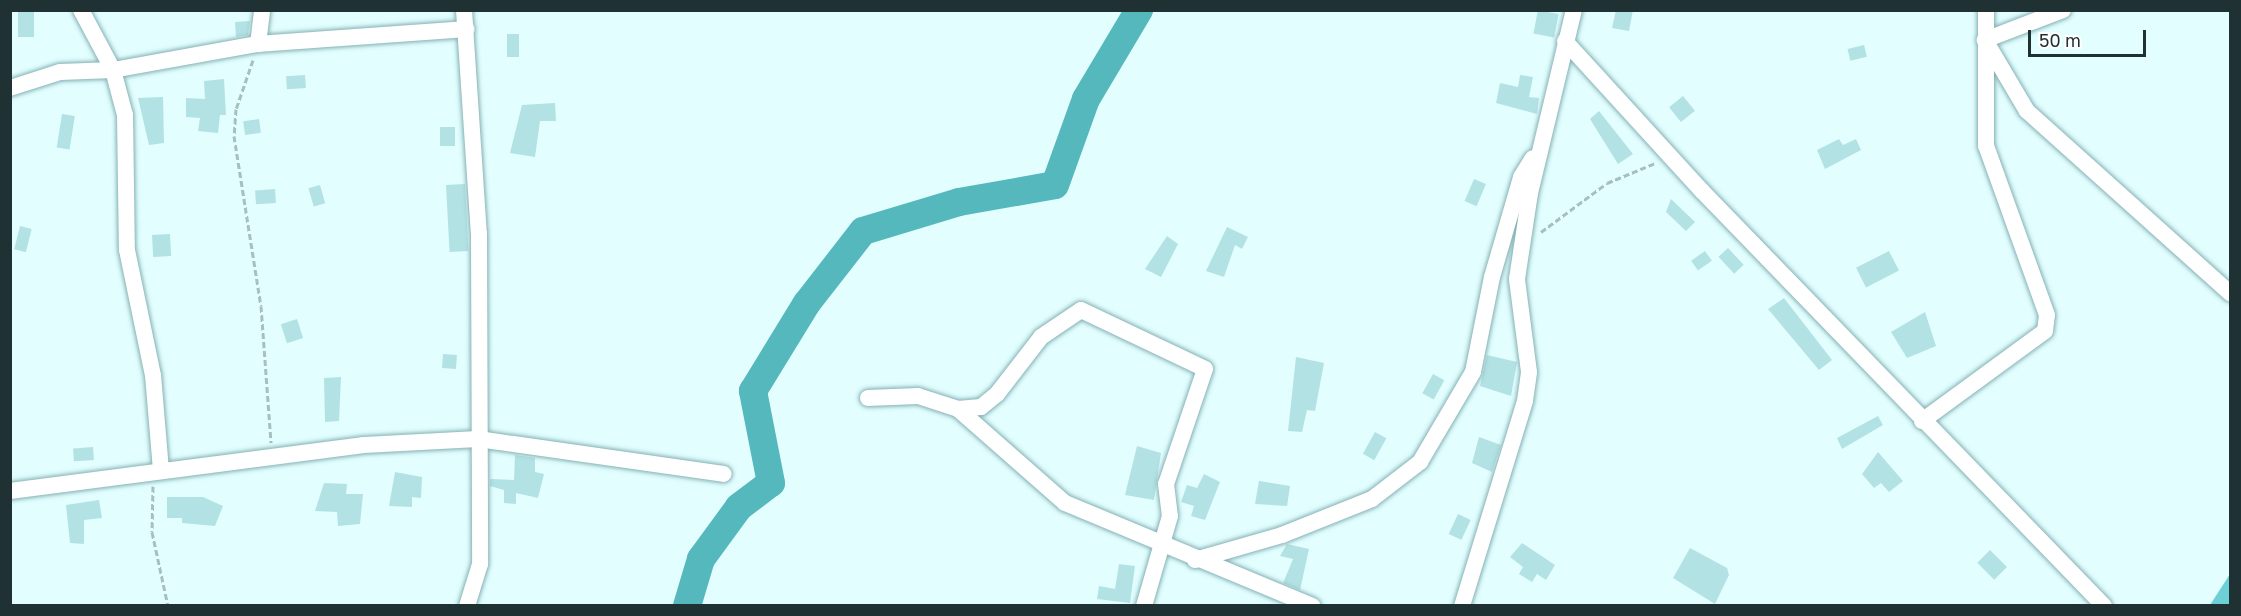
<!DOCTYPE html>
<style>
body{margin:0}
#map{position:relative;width:2241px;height:616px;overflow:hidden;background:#e2feff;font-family:"Golos Text",sans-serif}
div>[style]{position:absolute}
.forest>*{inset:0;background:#6dd0d6}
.river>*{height:28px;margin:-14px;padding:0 14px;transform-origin:14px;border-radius:14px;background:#54b8bd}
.building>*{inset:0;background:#b3e2e4;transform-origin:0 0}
.path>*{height:3px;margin-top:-1.5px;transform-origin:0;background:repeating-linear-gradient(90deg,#a6bfc0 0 6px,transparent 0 9px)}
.roads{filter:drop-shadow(0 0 2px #84b1b4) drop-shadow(0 0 2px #84b1b4)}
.minor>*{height:16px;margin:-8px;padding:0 8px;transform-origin:8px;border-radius:8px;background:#fff}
span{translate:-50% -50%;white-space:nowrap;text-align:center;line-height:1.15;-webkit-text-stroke:4.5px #fff;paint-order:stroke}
.frame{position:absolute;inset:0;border:12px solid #1f3132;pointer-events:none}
.scale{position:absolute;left:2028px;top:30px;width:118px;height:27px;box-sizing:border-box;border:3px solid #1f3132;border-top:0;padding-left:8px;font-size:18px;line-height:21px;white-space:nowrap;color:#1f3132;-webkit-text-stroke:4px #fff;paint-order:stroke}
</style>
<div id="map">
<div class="forest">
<div style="clip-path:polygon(2230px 574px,2230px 605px,2210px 605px)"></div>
</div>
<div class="river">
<div style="left:687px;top:606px;width:49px;rotate:-73.4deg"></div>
<div style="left:701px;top:559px;width:64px;rotate:-53.8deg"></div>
<div style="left:739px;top:507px;width:40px;rotate:-37deg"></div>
<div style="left:771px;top:483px;width:94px;rotate:-101.1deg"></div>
<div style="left:753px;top:391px;width:103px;rotate:-58.5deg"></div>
<div style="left:807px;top:303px;width:91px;rotate:-52.1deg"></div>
<div style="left:863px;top:231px;width:100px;rotate:-16.8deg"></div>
<div style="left:959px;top:202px;width:97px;rotate:-10deg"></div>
<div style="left:1055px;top:185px;width:91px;rotate:-70.2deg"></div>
<div style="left:1086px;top:99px;width:104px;rotate:-59.2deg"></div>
</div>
<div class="building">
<div style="left:18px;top:10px;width:16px;height:27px"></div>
<div style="left:1538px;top:10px;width:21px;height:24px;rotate:11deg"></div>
<div style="clip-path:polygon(1616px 10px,1633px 10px,1629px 31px,1612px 28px)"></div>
<div style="clip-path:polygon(250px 21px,248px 35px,236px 37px,235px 22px)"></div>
<div style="left:507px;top:34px;width:12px;height:23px"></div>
<div style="left:1864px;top:45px;width:12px;height:17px;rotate:76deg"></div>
<div style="left:305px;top:75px;width:13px;height:19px;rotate:86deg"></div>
<div style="clip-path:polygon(1520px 75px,1533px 77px,1529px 97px,1539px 98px,1537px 114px,1496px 103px,1500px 83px,1518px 87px)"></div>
<div style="clip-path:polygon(224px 79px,226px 115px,220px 115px,218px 133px,198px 131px,200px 118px,186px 117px,186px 98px,205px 99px,204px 81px)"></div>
<div style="left:1683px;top:96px;width:19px;height:18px;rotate:51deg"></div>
<div style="clip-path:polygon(163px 97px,164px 143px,149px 145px,138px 98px)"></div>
<div style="clip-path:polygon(555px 103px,556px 121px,540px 121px,535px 157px,510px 153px,522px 105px)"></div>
<div style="clip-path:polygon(1599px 111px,1633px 154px,1618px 164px,1590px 119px)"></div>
<div style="left:62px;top:114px;width:13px;height:34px;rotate:9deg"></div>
<div style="left:259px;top:119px;width:14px;height:16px;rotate:82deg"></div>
<div style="left:440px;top:127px;width:15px;height:19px"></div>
<div style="clip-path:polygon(1839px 139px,1843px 145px,1856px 139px,1861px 150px,1825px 169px,1817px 150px)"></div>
<div style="left:1474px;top:179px;width:13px;height:24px;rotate:23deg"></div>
<div style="left:465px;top:184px;width:67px;height:19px;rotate:87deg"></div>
<div style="left:320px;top:185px;width:19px;height:12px;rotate:74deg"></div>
<div style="left:275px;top:189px;width:14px;height:20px;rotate:86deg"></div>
<div style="clip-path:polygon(1671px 199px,1695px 222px,1686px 231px,1666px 212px)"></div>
<div style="left:20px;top:226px;width:12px;height:24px;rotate:14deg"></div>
<div style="clip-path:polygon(1227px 227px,1248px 237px,1242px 249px,1235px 245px,1224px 277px,1206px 271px)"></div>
<div style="left:170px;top:234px;width:22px;height:18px;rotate:87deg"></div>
<div style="clip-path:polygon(1167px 236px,1178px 244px,1161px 277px,1145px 269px)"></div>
<div style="left:1728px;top:248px;width:23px;height:13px;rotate:47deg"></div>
<div style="left:1705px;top:251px;width:12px;height:17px;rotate:55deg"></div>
<div style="left:1889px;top:251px;width:22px;height:37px;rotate:63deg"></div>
<div style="clip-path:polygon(1784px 298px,1832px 360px,1819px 370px,1768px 309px)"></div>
<div style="clip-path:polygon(1925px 312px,1936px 346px,1907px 358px,1891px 332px)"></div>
<div style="left:297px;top:319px;width:20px;height:17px;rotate:72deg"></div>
<div style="left:443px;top:354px;width:14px;height:14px;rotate:4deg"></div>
<div style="clip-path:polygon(1487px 355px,1517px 362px,1511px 396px,1480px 386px)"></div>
<div style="clip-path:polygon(1296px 357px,1324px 363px,1315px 411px,1307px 410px,1302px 432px,1288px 431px)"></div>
<div style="left:1433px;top:374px;width:13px;height:22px;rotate:29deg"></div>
<div style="clip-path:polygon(341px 377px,339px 421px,325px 422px,324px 378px)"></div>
<div style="clip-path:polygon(1878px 416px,1883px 425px,1842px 449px,1837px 438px)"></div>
<div style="left:1375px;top:432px;width:13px;height:25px;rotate:29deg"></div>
<div style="clip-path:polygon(1479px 437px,1501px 445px,1492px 472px,1472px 463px)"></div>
<div style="clip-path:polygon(1137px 446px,1161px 453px,1154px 500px,1125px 495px)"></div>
<div style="left:93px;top:447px;width:13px;height:20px;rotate:86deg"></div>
<div style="clip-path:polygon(1878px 452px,1903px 481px,1889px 492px,1881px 483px,1874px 488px,1862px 474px)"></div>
<div style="clip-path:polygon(515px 455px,535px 458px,535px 472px,544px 474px,538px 498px,516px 493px,516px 504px,504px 503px,504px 490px,490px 486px,490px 479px,514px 480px)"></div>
<div style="clip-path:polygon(395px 472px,422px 477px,421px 498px,412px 497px,412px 507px,389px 506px)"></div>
<div style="clip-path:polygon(1204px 474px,1220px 482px,1205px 520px,1191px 516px,1194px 506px,1181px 502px,1187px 485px,1197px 488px)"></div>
<div style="clip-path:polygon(1259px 481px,1290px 486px,1287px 506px,1255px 504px)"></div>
<div style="clip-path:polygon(324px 483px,347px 484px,346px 494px,363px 494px,360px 524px,338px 526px,337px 512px,315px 511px)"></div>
<div style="clip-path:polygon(167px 497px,203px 497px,223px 506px,215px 526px,182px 523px,182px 518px,167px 518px)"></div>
<div style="clip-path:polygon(99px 500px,102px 518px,84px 520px,84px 544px,70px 543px,66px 505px)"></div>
<div style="left:1458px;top:514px;width:14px;height:22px;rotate:25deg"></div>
<div style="clip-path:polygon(1522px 543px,1555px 565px,1546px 580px,1537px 574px,1532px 582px,1519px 574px,1523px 567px,1510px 557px)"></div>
<div style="clip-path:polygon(1287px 544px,1309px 549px,1300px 590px,1283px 583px,1293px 559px,1280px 556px)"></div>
<div style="clip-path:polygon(1690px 548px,1727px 568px,1729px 575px,1715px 604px,1673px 578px)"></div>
<div style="left:1990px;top:550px;width:24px;height:18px;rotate:45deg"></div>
<div style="clip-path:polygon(1119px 564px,1135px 566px,1130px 603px,1097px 599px,1099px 586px,1115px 589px)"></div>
</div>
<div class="path">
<div style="left:253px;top:60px;width:52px;rotate:109.1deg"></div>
<div style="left:236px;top:109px;width:27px;rotate:94deg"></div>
<div style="left:234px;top:136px;width:172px;rotate:81deg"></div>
<div style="left:261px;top:306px;width:137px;rotate:85.8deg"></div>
<div style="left:1541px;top:232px;width:82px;rotate:-36.6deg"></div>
<div style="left:1607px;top:183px;width:52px;rotate:-22.6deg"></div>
<div style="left:153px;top:486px;width:46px;rotate:91.2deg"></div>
<div style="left:152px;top:532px;width:76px;rotate:77.8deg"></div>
</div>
<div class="roads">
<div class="minor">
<div style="left:81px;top:10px;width:68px;rotate:61.9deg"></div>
<div style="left:113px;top:70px;width:47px;rotate:75.1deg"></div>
<div style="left:125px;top:115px;width:135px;rotate:89.2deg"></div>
<div style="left:127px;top:250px;width:128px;rotate:78.3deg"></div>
<div style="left:153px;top:375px;width:96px;rotate:85.2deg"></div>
<div style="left:464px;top:10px;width:225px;rotate:86.2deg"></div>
<div style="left:479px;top:234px;width:330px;rotate:89.8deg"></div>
<div style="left:480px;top:564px;width:44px;rotate:107.2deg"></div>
<div style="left:2063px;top:10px;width:84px;rotate:159deg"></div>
<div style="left:1985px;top:40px;width:82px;rotate:59.4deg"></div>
<div style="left:2027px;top:111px;width:273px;rotate:41.9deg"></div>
<div style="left:1565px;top:41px;width:203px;rotate:47.6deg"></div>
<div style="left:1702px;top:191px;width:578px;rotate:45.91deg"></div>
<div style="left:258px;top:44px;width:34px;rotate:-83deg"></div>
<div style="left:10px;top:88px;width:52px;rotate:-17.7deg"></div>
<div style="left:60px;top:72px;width:53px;rotate:-2.2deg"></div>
<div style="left:113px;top:70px;width:147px;rotate:-10.2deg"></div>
<div style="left:258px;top:44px;width:209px;rotate:-4.1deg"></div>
<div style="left:868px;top:398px;width:50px;rotate:-2.3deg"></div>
<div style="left:918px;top:396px;width:42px;rotate:18deg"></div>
<div style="left:958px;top:409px;width:142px;rotate:41.3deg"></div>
<div style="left:1065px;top:503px;width:268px;rotate:22.6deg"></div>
<div style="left:958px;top:409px;width:23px;rotate:-5deg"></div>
<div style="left:981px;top:407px;width:21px;rotate:-39deg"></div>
<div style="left:997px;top:394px;width:72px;rotate:-52.3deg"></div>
<div style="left:1041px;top:337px;width:48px;rotate:-34deg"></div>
<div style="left:1081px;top:310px;width:137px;rotate:25.4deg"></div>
<div style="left:1205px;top:369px;width:121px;rotate:108.7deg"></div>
<div style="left:1166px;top:484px;width:32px;rotate:83deg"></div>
<div style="left:1170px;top:516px;width:94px;rotate:106.1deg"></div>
<div style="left:1922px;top:421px;width:152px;rotate:-36.2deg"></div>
<div style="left:2045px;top:331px;width:16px;rotate:-83deg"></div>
<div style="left:2047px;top:315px;width:180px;rotate:-109.8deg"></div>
<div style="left:1986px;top:146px;width:136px;rotate:-90deg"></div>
<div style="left:10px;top:491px;width:357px;rotate:-7.4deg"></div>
<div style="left:364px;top:445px;width:114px;rotate:-3deg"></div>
<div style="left:478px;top:439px;width:248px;rotate:8.1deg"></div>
<div style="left:1195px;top:560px;width:91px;rotate:-16deg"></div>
<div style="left:1282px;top:535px;width:97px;rotate:-21.8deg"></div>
<div style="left:1372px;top:499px;width:61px;rotate:-37.6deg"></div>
<div style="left:1420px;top:462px;width:104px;rotate:-59.5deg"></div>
<div style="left:1473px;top:372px;width:97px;rotate:-78.7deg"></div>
<div style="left:1492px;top:277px;width:104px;rotate:-73.8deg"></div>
<div style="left:1521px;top:177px;width:22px;rotate:-58deg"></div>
<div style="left:1462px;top:606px;width:214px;rotate:-72.9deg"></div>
<div style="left:1525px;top:401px;width:29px;rotate:-82deg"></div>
<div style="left:1529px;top:372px;width:94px;rotate:-97.4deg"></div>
<div style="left:1517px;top:279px;width:87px;rotate:-81.4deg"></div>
<div style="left:1530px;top:193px;width:188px;rotate:-76.5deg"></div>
</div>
</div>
<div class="frame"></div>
<div class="scale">50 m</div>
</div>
